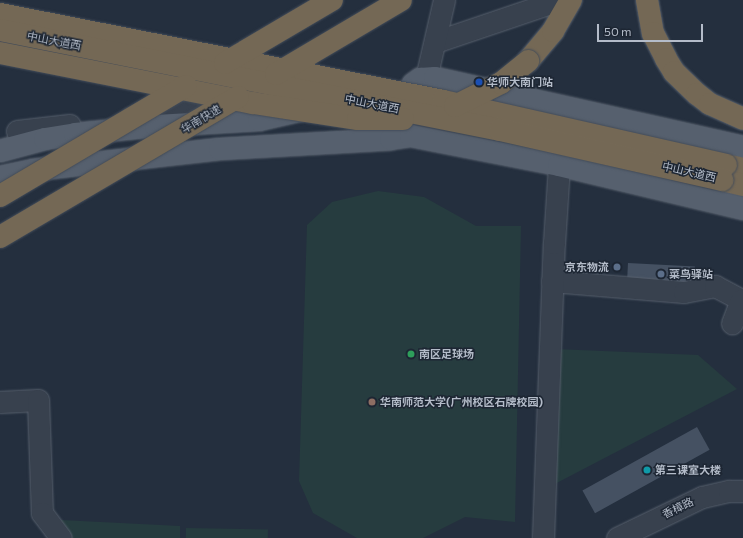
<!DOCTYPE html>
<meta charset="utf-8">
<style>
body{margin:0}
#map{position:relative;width:743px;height:538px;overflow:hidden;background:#242f3e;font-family:Commissioner,"Noto Sans SC",sans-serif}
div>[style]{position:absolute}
.green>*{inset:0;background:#263c3f;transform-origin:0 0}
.building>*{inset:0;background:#455162;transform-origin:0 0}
.roads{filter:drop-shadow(0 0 1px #565f6c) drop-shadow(0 0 1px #565f6c)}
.minor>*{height:21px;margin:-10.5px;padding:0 10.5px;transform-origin:10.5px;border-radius:10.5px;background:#38414e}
.major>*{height:22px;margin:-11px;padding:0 11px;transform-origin:11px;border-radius:11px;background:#56606e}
.highway>*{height:22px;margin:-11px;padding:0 11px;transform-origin:11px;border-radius:11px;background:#746855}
.bridges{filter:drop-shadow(0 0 1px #434c59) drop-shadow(0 0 1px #434c59)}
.highway-bridge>*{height:22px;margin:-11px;padding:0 11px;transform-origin:11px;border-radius:11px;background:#746855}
.dots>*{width:11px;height:11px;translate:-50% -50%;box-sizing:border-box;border:2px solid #1d2633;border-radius:50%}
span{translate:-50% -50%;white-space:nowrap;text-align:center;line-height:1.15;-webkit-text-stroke:3px #1d2633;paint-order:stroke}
.street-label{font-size:11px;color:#b4bcc9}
.poi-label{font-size:11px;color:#b4bcc9;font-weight:700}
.left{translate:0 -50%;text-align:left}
.right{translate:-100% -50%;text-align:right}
.scale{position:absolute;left:597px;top:24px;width:106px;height:18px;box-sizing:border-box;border:2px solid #b4bcc9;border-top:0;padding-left:5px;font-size:12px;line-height:14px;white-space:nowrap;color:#b4bcc9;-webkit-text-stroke:3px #1d2633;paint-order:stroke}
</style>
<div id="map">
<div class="green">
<div style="clip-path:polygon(378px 191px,424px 197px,476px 226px,521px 226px,515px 522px,465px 517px,423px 538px,357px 538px,313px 513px,299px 481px,307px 225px,332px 202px)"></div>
<div style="clip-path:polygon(555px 349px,698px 355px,737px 389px,549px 487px)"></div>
<div style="clip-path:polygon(61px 520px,180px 526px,180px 538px,67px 538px)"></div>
<div style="left:186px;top:528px;width:82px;height:10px;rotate:1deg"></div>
</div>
<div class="building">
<div style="left:628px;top:263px;width:67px;height:18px;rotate:3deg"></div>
<div style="left:697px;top:427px;width:26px;height:131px;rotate:61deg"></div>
</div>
<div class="roads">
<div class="minor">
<div style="left:435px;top:42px;width:131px;rotate:-18.7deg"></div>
<div style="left:426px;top:78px;width:80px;rotate:-77deg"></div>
<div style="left:131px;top:118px;width:91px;rotate:-7deg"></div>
<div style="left:17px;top:131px;width:53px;rotate:-6.5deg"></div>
<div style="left:552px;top:281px;width:132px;rotate:4.8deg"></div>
<div style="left:684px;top:292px;width:32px;rotate:-11deg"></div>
<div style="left:715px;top:286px;width:30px;rotate:28deg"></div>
<div style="left:741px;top:300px;width:25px;rotate:111deg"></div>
<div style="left:0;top:402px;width:38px;rotate:-3deg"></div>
<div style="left:38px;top:400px;width:113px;rotate:88deg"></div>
<div style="left:42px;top:513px;width:31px;rotate:53deg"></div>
<div style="left:543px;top:538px;width:295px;rotate:-87.9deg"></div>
<div style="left:554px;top:243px;width:78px;rotate:-86.3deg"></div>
<div style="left:617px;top:538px;width:94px;rotate:-25.8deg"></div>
<div style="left:702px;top:497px;width:28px;rotate:-13deg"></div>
<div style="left:729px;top:491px;width:14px"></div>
</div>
<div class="major">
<div style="left:402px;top:111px;width:14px;rotate:-78deg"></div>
<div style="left:405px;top:97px;width:15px;rotate:-58deg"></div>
<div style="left:413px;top:84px;width:9px;rotate:-36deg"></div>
<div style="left:420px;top:79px;width:15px;rotate:-4deg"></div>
<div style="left:435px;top:78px;width:316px;rotate:12.6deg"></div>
<div style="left:0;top:151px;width:47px;rotate:-14.9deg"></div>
<div style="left:45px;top:139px;width:30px;rotate:-9deg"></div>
<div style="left:75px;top:134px;width:81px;rotate:-5.6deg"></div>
<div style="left:156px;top:126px;width:103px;rotate:-3.3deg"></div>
<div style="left:259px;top:120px;width:44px;rotate:-13.1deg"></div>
<div style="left:0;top:177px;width:34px;rotate:-12deg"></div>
<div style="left:33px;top:170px;width:188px;rotate:-6.4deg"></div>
<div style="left:220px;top:149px;width:171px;rotate:-3.3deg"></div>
<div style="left:391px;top:139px;width:20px;rotate:-9deg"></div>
<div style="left:411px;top:136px;width:151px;rotate:11.1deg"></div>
<div style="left:559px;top:165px;width:189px;rotate:13.4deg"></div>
</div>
<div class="highway">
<div style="left:647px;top:0;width:34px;rotate:80deg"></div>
<div style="left:653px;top:33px;width:29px;rotate:63deg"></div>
<div style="left:666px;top:59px;width:15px;rotate:58deg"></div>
<div style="left:674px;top:72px;width:32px;rotate:44deg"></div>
<div style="left:697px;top:94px;width:16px;rotate:38deg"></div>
<div style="left:710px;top:104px;width:36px;rotate:24deg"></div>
<div style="left:528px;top:61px;width:39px;rotate:-50deg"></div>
<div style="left:553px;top:31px;width:36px;rotate:-60deg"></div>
<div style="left:726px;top:165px;width:17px;rotate:13deg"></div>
<div style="left:722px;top:180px;width:22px;rotate:13deg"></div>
</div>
</div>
<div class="bridges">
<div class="highway-bridge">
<div style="left:0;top:14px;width:451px;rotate:11.1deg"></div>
<div style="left:443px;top:101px;width:290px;rotate:12.7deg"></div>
<div style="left:0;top:30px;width:510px;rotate:11.31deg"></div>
<div style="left:500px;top:130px;width:228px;rotate:12.7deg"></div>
<div style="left:0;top:53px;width:258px;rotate:11.2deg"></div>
<div style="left:253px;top:103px;width:106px;rotate:8.7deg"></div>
<div style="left:358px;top:119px;width:45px"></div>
<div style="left:225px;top:63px;width:124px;rotate:-30.5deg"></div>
<div style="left:276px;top:74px;width:145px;rotate:-30.6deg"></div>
<div style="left:455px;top:106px;width:51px;rotate:-26.6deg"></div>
<div style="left:501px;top:83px;width:35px;rotate:-39deg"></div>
<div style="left:0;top:196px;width:216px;rotate:-30.6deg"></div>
<div style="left:0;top:237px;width:276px;rotate:-30.5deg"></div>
</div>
</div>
<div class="dots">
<div style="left:479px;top:82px;background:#1a4fb4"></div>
<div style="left:617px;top:267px;background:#5c6f8a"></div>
<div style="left:661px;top:274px;background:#5c6f8a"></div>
<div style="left:411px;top:354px;background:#2e9e5b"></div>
<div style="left:372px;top:402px;background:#8d6e63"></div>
<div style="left:647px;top:470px;background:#0f9aa8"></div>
</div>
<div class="street-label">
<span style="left:54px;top:41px;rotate:11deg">中山大道西</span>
<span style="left:372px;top:104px;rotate:11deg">中山大道西</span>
<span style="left:201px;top:119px;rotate:-31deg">华南快速</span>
<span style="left:689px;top:172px;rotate:13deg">中山大道西</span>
<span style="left:678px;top:508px;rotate:-26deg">香樟路</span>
</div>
<div class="poi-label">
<span class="left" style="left:487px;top:82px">华师大南门站</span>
<span class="right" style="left:609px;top:267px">京东物流</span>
<span class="left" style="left:669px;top:274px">菜鸟驿站</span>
<span class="left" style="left:419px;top:354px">南区足球场</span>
<span class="left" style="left:380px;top:402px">华南师范大学(广州校区石牌校园)</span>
<span class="left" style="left:655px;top:470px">第三课室大楼</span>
</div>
<div class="scale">50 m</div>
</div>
